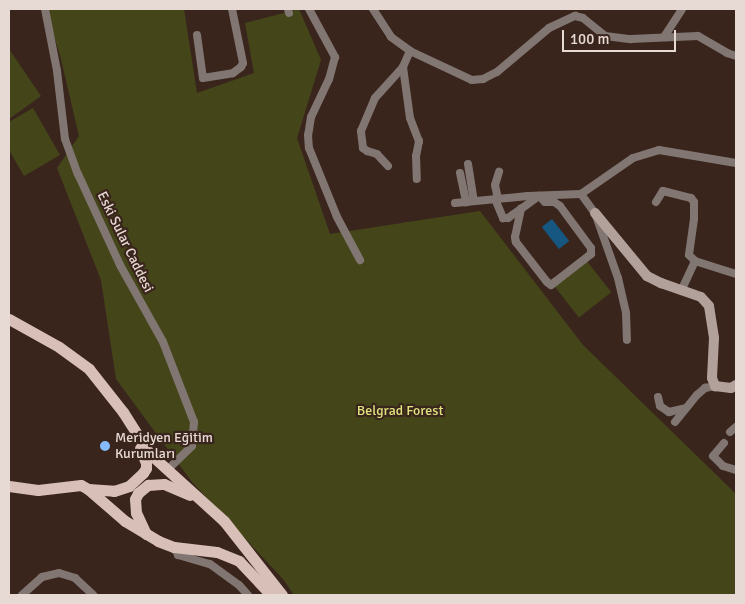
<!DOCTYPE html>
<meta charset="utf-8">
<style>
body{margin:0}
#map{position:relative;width:745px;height:604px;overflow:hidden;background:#3a251d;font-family:Signika,sans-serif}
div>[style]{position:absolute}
.green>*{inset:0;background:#44461a;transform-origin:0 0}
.water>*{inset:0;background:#155780;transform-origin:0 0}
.street>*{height:8px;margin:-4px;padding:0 4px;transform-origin:4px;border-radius:4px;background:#817672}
.secondary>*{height:10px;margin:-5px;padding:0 5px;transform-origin:5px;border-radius:5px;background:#b2a09a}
.primary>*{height:11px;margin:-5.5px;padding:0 5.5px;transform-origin:5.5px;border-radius:5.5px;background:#d8c0b9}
.dots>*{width:14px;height:14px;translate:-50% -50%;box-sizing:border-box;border:2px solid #3a251d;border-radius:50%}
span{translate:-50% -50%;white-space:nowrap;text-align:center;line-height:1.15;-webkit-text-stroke:4.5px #3a251d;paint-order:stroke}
.street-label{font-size:14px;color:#e7d9d3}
.park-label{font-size:14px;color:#dee27e}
.poi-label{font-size:14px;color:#e7d9d3}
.left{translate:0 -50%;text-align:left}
.frame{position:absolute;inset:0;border:10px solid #e7d9d3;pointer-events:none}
.scale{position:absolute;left:562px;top:30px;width:114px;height:22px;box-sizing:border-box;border:2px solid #e7d9d3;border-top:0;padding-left:6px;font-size:15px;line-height:18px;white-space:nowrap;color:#e7d9d3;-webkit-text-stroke:4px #3a251d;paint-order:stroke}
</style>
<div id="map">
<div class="green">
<div style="clip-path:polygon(45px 9px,184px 9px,197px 93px,254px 73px,245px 23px,299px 9px,321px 60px,297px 138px,330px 234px,480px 211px,583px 345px,736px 494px,736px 595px,294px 595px,283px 579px,192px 482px,116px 379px,101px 280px,57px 168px,79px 136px,60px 55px)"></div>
<div style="clip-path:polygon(9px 49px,41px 96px,9px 119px)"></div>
<div style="clip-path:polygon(33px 108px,60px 155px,24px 176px,9px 150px,9px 122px)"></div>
<div style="left:586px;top:260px;width:41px;height:41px;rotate:52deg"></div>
</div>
<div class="water">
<div style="left:552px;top:219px;width:28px;height:13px;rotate:52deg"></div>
</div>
<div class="street">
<div style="left:45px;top:9px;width:63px;rotate:79deg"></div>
<div style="left:57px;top:71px;width:68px;rotate:83.3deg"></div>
<div style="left:65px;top:139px;width:37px;rotate:70deg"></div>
<div style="left:78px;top:174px;width:100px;rotate:65.2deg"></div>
<div style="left:120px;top:265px;width:88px;rotate:60.8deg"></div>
<div style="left:163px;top:342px;width:86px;rotate:68.8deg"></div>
<div style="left:194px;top:422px;width:24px;rotate:95deg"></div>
<div style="left:192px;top:446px;width:35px;rotate:136deg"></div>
<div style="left:288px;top:9px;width:4px;rotate:76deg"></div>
<div style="left:309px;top:9px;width:55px;rotate:61.6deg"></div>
<div style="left:335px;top:57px;width:23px;rotate:105deg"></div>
<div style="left:329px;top:79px;width:42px;rotate:115.3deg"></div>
<div style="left:311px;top:117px;width:18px;rotate:99deg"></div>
<div style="left:308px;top:135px;width:13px;rotate:86deg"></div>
<div style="left:309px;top:148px;width:74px;rotate:67.9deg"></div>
<div style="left:337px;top:217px;width:49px;rotate:61.9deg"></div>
<div style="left:373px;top:9px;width:33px;rotate:57deg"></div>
<div style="left:391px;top:37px;width:24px;rotate:36deg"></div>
<div style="left:410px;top:51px;width:68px;rotate:25.1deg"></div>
<div style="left:472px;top:80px;width:11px;rotate:-5deg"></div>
<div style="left:483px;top:79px;width:16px;rotate:-27deg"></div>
<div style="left:497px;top:72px;width:68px;rotate:-40.2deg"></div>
<div style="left:549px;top:28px;width:29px;rotate:-25deg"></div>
<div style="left:575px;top:16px;width:8px;rotate:14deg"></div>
<div style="left:583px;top:18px;width:28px;rotate:39deg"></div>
<div style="left:605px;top:36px;width:26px;rotate:7deg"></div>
<div style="left:631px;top:39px;width:67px;rotate:-2.6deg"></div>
<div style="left:698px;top:36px;width:34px;rotate:30deg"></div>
<div style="left:727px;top:53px;width:9px;rotate:18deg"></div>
<div style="left:197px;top:35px;width:43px;rotate:82.1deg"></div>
<div style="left:203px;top:78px;width:30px;rotate:-9deg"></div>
<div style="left:233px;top:73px;width:10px;rotate:-37deg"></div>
<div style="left:241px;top:67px;width:4px;rotate:-63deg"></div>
<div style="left:243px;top:63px;width:55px;rotate:-101.5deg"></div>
<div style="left:664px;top:37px;width:33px;rotate:-57deg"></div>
<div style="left:410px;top:51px;width:17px;rotate:114deg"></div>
<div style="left:403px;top:67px;width:51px;rotate:82.2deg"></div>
<div style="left:410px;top:118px;width:25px;rotate:69deg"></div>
<div style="left:419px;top:141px;width:15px;rotate:101deg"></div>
<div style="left:416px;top:156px;width:23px;rotate:88deg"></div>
<div style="left:468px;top:164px;width:37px;rotate:81deg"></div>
<div style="left:388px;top:166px;width:16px;rotate:-133deg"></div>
<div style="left:377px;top:154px;width:10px;rotate:-163deg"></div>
<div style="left:367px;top:151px;width:5px;rotate:-143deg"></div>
<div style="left:363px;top:148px;width:17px;rotate:-97deg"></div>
<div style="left:361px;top:131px;width:36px;rotate:-67deg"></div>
<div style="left:375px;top:98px;width:42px;rotate:-47.9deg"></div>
<div style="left:460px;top:173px;width:30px;rotate:78deg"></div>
<div style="left:581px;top:194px;width:63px;rotate:-34.7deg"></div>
<div style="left:633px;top:158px;width:27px;rotate:-17deg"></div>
<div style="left:659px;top:150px;width:78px;rotate:9.6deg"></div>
<div style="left:495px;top:199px;width:21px;rotate:67deg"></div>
<div style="left:503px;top:218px;width:5px"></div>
<div style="left:508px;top:218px;width:16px;rotate:-35deg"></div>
<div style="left:521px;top:209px;width:22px;rotate:-36deg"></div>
<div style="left:539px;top:196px;width:8px;rotate:45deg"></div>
<div style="left:545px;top:202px;width:9px"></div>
<div style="left:554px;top:202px;width:7px;rotate:34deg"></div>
<div style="left:560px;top:206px;width:52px;rotate:53.6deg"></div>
<div style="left:591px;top:248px;width:6px;rotate:90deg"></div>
<div style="left:591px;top:254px;width:46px;rotate:142.1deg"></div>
<div style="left:555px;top:282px;width:5px;rotate:143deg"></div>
<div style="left:551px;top:285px;width:5px;rotate:-143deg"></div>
<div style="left:547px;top:282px;width:51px;rotate:-127.8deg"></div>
<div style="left:516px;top:242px;width:5px;rotate:-101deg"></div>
<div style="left:515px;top:237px;width:29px;rotate:-78deg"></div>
<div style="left:498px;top:199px;width:14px;rotate:-102deg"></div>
<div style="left:495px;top:185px;width:14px;rotate:-73deg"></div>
<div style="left:656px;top:202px;width:13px;rotate:-58deg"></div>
<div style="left:663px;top:191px;width:29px;rotate:14deg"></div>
<div style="left:691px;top:198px;width:5px;rotate:53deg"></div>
<div style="left:694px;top:202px;width:17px;rotate:90deg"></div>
<div style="left:694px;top:219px;width:36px;rotate:98deg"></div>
<div style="left:689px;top:255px;width:8px;rotate:45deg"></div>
<div style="left:695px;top:261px;width:43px;rotate:17.6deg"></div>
<div style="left:455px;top:203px;width:73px;rotate:-5.5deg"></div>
<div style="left:528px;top:196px;width:53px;rotate:-2.2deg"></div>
<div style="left:581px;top:194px;width:24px;rotate:54deg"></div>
<div style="left:595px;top:213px;width:69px;rotate:70.5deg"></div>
<div style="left:618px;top:278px;width:36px;rotate:77deg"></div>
<div style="left:626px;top:313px;width:27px;rotate:88deg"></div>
<div style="left:682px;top:289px;width:31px;rotate:-65deg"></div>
<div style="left:658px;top:397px;width:9px;rotate:77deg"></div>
<div style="left:660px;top:406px;width:11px;rotate:34deg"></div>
<div style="left:669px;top:412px;width:17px;rotate:-13deg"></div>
<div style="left:675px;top:422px;width:35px;rotate:-51deg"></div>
<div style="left:697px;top:395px;width:11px;rotate:-41deg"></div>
<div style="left:705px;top:388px;width:10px;rotate:-11deg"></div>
<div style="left:730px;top:432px;width:8px;rotate:-40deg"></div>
<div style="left:724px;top:443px;width:17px;rotate:130deg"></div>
<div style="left:713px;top:456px;width:14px;rotate:45deg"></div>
<div style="left:723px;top:466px;width:14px;rotate:17deg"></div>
<div style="left:174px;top:547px;width:9px;rotate:63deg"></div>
<div style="left:178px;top:555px;width:33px;rotate:16deg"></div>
<div style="left:210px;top:564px;width:36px;rotate:36deg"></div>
<div style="left:239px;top:585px;width:13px;rotate:48deg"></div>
<div style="left:22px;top:595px;width:27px;rotate:-42deg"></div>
<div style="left:42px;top:577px;width:17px;rotate:-13deg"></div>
<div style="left:59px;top:573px;width:17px;rotate:17deg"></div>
<div style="left:75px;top:578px;width:25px;rotate:43deg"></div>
</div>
<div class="secondary">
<div style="left:595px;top:213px;width:82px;rotate:50.5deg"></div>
<div style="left:647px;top:276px;width:16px;rotate:27deg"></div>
<div style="left:661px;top:283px;width:42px;rotate:19.3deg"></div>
<div style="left:701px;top:297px;width:12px;rotate:48deg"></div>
<div style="left:709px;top:306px;width:32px;rotate:81deg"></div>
<div style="left:714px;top:338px;width:40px;rotate:92.9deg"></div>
<div style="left:712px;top:378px;width:9px;rotate:69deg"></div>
<div style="left:715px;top:386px;width:16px;rotate:7deg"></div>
<div style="left:731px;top:388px;width:6px;rotate:-31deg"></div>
</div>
<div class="primary">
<div style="left:9px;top:319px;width:57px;rotate:29.2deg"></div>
<div style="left:59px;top:347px;width:37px;rotate:36deg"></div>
<div style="left:89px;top:369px;width:55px;rotate:51.7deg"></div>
<div style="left:123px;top:412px;width:49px;rotate:57.6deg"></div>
<div style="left:149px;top:453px;width:101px;rotate:42.2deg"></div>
<div style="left:224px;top:521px;width:94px;rotate:51.9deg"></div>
<div style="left:9px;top:486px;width:29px;rotate:8deg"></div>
<div style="left:38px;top:490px;width:43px;rotate:-6.6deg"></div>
<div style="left:81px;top:485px;width:8px;rotate:30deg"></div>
<div style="left:88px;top:489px;width:49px;rotate:40.9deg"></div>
<div style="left:125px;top:521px;width:39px;rotate:31deg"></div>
<div style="left:158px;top:541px;width:17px;rotate:21deg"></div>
<div style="left:174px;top:547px;width:43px;rotate:6.6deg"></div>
<div style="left:217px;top:552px;width:24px;rotate:22deg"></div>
<div style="left:239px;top:561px;width:47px;rotate:46.7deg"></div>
<div style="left:88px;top:489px;width:26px;rotate:4deg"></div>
<div style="left:114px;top:491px;width:16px;rotate:-18deg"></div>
<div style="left:129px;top:486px;width:19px;rotate:-43deg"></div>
<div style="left:143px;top:473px;width:6px;rotate:-59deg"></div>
<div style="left:146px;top:468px;width:5px;rotate:-90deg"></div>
<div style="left:146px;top:463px;width:16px;rotate:-112deg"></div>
<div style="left:146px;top:534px;width:23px;rotate:-115deg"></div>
<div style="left:136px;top:513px;width:14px;rotate:-94deg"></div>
<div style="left:135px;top:499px;width:7px;rotate:-63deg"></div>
<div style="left:138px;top:493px;width:13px;rotate:-39deg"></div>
<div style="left:148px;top:485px;width:16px;rotate:-4deg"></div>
<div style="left:164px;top:484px;width:28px;rotate:23deg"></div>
</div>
<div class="dots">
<div style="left:105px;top:446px;background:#86bbfb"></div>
</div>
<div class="street-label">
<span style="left:125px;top:242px;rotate:64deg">Eski Sular Caddesi</span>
</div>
<div class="park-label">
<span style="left:400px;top:411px">Belgrad Forest</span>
</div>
<div class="poi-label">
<span class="left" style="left:115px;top:446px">Meridyen Eğitim<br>Kurumları</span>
</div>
<div class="frame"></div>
<div class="scale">100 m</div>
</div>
